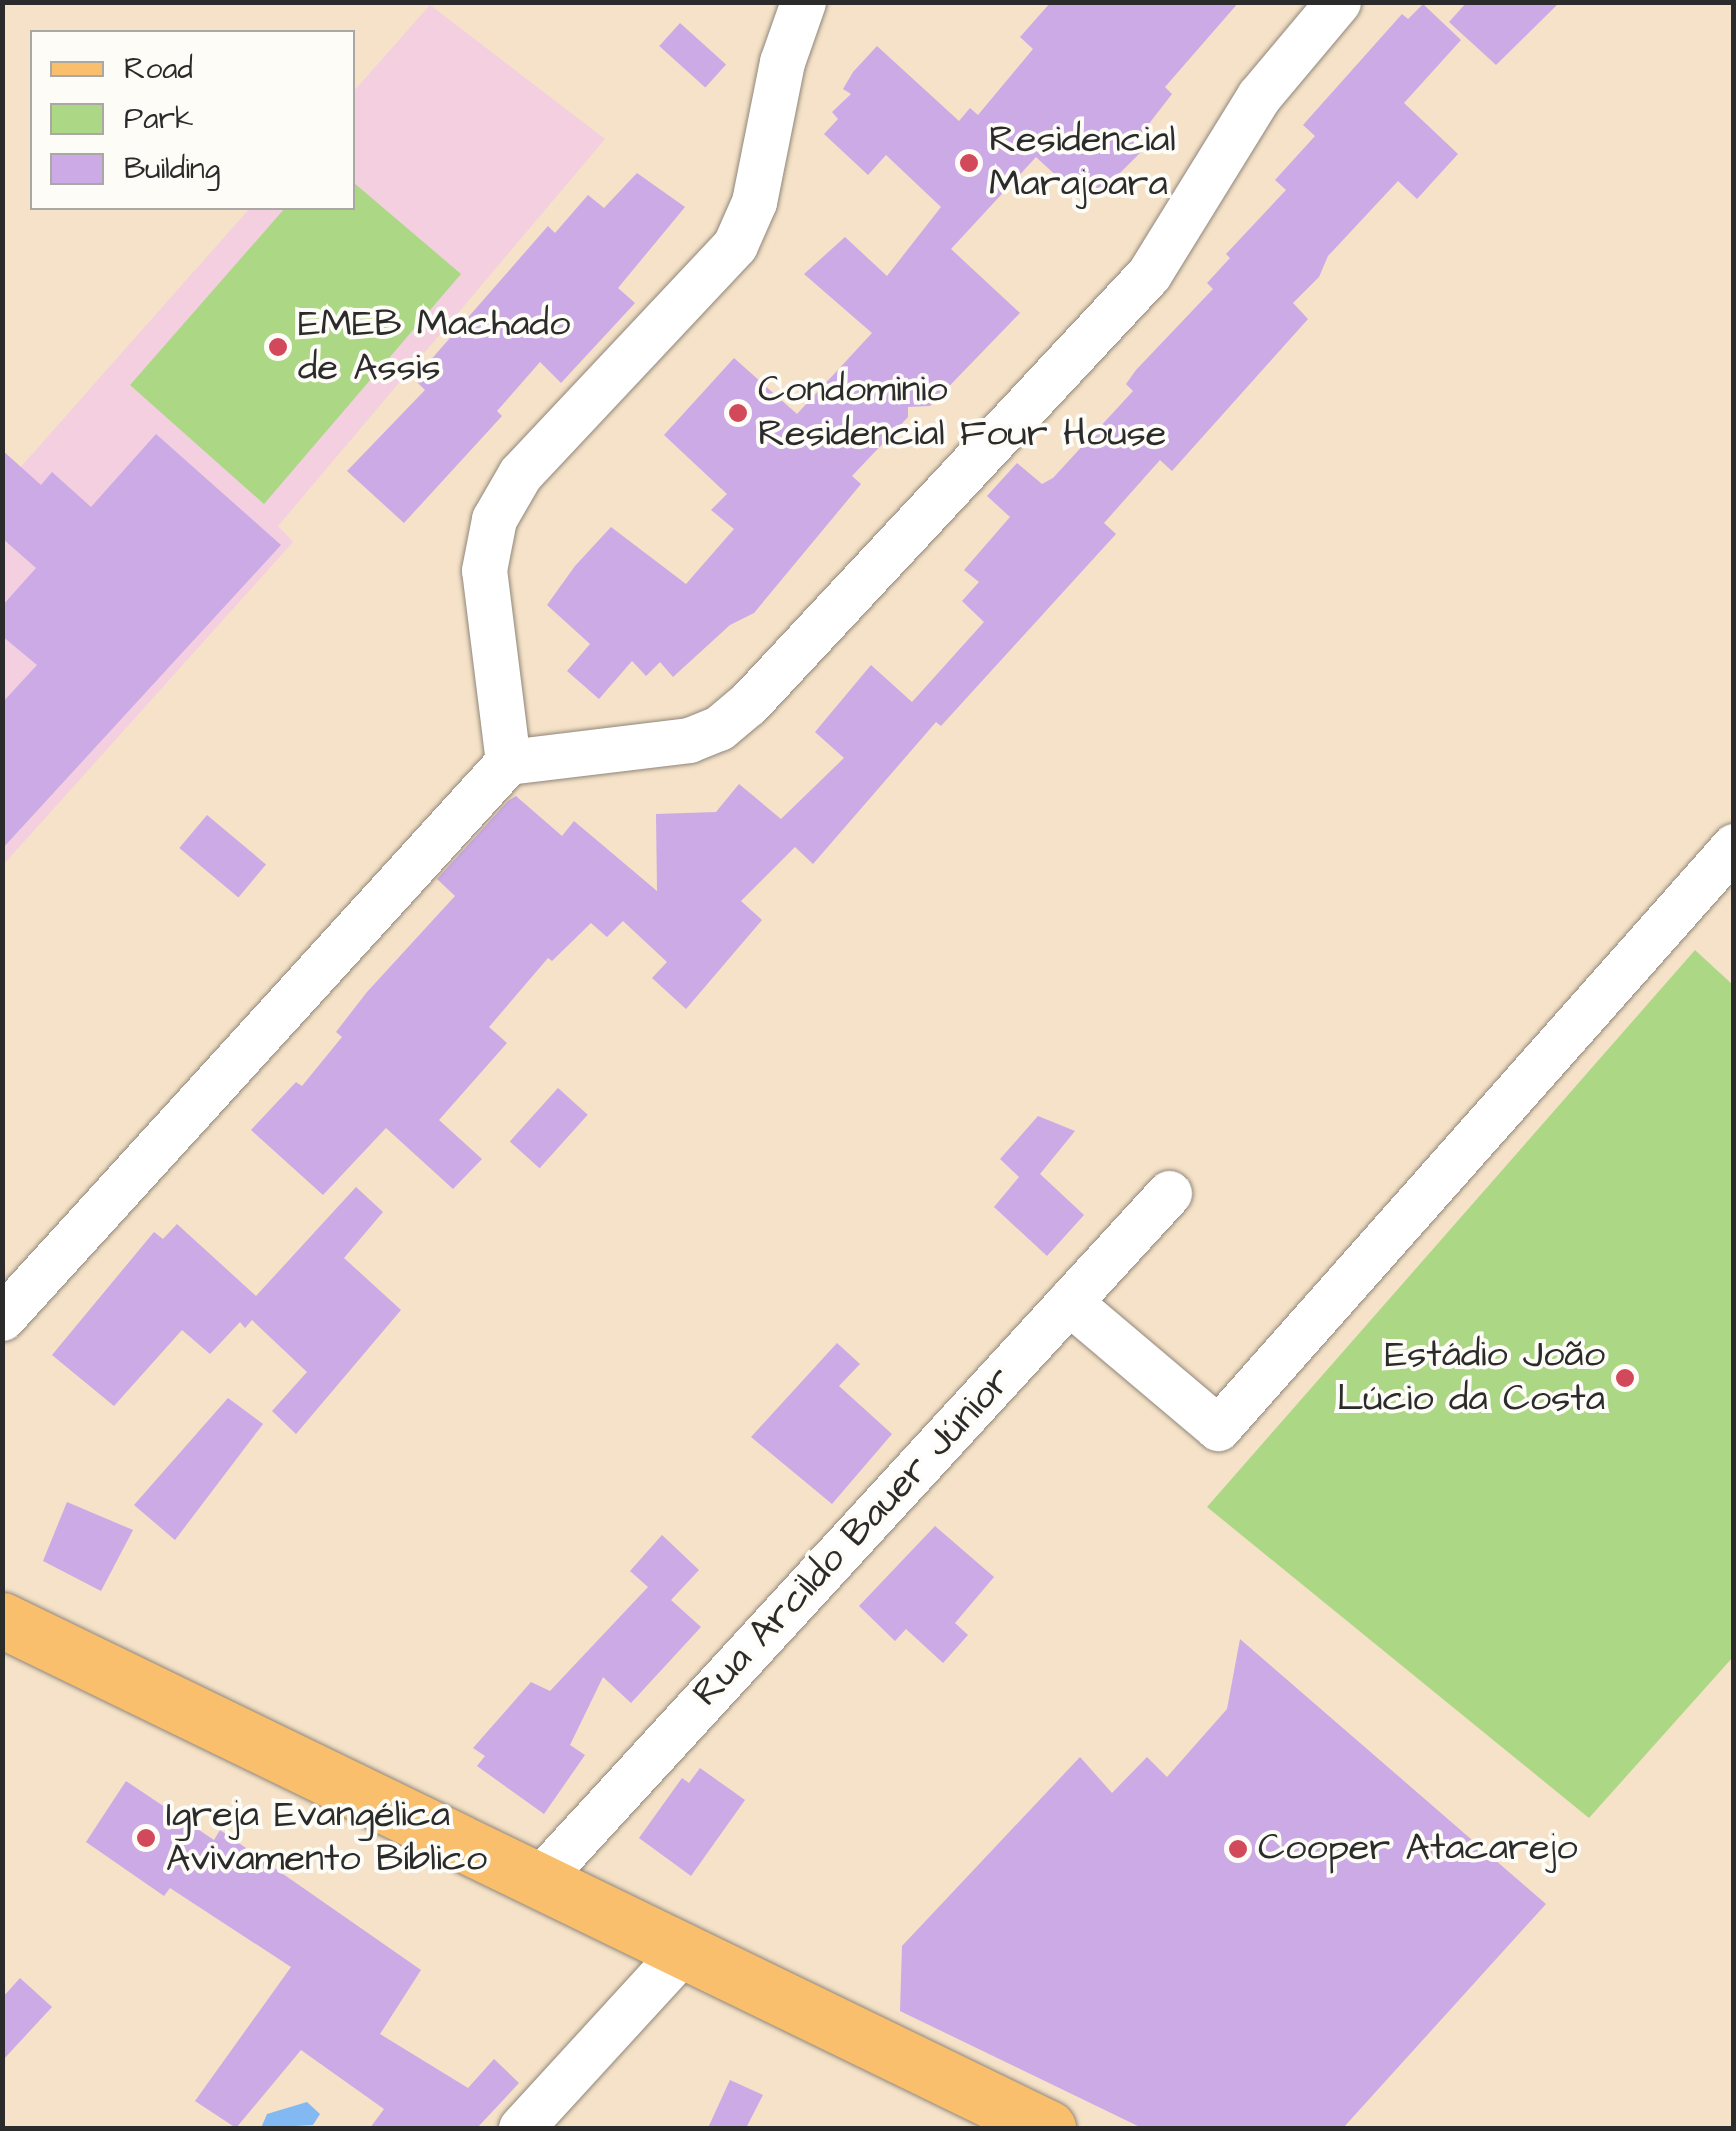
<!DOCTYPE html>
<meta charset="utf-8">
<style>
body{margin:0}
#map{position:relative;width:1736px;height:2131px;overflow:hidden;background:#f5e2c8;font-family:"Architects Daughter",sans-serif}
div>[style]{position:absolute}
.built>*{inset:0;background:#f3cfe0}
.green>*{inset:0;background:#acd885}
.water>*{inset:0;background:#83b9f2}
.building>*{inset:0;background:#cbaae6;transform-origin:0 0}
.roads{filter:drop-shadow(0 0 2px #90867a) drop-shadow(0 0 2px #90867a)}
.minor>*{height:45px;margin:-22.5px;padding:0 22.5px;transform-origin:22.5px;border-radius:22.5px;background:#fff}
.major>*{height:55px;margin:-27.5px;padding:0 27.5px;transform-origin:27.5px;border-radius:27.5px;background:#f9bf6d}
.dots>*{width:28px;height:28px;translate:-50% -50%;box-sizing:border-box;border:5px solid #fdfcf7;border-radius:50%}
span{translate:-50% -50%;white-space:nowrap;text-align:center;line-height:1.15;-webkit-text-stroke:8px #fdfcf7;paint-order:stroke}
.poi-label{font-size:38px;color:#2b2b2b}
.left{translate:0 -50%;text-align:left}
.right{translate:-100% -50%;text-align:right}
.street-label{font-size:38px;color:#2b2b2b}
.frame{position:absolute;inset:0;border:5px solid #2b2b2b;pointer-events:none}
.legend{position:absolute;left:30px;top:30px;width:325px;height:180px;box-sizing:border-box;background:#fdfcf7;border:2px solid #a9a8a5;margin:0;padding:12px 18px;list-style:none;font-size:30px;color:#2b2b2b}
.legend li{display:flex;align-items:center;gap:20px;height:50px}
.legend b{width:50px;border:2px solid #a9a8a5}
</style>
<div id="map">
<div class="built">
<div style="clip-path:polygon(430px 5px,605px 139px,278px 526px,293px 542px,3px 865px,3px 487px,250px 208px,352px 208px,353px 92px)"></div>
</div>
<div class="green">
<div style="clip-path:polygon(353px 182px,461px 274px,264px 504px,130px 385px,285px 208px,352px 208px)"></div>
<div style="clip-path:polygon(1695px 950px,1733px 985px,1733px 1657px,1589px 1818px,1207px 1507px)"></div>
</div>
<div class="water">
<div style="clip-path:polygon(307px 2102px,320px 2114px,313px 2125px,261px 2128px,267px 2114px)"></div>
</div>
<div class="building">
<div style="clip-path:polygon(1051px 2px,1239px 2px,1165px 87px,1172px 94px,1134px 143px,1142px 151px,1100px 193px,1087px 180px,1075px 193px,1036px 157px,951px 249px,1020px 313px,930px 406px,908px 407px,908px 417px,852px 476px,861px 484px,754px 613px,730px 625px,673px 677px,660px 662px,646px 676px,632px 661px,599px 699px,567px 671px,590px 644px,547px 605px,575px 566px,611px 527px,686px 584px,734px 529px,711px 510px,727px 494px,664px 435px,734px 358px,797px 414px,872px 333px,804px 274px,845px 237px,887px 276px,941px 207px,886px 155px,868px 175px,824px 134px,838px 119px,832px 112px,851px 94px,843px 89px,853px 72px,877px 46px,959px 121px,970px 108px,978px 115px,1033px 49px,1020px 37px)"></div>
<div style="clip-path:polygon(1467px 2px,1560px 2px,1496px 65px,1449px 22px)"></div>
<div style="clip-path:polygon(1423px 4px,1461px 40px,1404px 103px,1458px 154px,1417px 199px,1398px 181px,1328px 256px,1319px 277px,1293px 303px,1308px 319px,1172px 471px,1160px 460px,1104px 523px,1116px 534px,941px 726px,936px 722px,813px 864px,795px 847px,741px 901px,762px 920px,686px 1009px,652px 978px,667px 962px,623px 921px,607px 937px,591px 923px,552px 961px,548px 958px,489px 1027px,507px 1043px,439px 1120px,482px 1159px,453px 1189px,386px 1128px,323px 1195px,251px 1130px,296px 1082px,302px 1086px,342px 1037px,336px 1032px,367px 992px,455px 896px,437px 879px,508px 801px,516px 796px,562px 836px,574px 821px,657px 891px,656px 814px,716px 812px,739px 784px,781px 819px,844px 758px,815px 732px,871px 665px,912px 702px,984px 622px,962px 601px,979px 582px,964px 570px,1010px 517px,987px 496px,1017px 463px,1042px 484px,1053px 478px,1133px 391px,1126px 384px,1136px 370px,1213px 289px,1207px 283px,1230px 258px,1226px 254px,1286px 190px,1275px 180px,1315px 136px,1303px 125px,1402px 14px,1408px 19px)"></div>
<div style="left:680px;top:23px;width:62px;height:31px;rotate:42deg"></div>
<div style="clip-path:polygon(637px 173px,685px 207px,618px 288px,635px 303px,561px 383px,540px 362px,497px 411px,502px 416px,404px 523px,347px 471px,425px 390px,414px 379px,548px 226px,555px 233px,588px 195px,604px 208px)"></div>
<div style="clip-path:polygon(156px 434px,281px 545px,2px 849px,2px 703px,37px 665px,2px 636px,2px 606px,36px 568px,2px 538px,2px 450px,41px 485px,52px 472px,91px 507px)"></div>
<div style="left:207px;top:815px;width:77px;height:43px;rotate:40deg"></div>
<div style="left:558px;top:1088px;width:40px;height:72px;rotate:42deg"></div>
<div style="clip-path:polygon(1038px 1116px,1075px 1131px,1040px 1174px,1084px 1215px,1047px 1256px,994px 1207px,1019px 1177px,1000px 1159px)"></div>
<div style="clip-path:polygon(356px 1187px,383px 1212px,344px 1258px,401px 1310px,296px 1434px,272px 1411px,307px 1372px,252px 1320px,245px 1328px,240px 1322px,210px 1354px,182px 1330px,114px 1406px,52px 1355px,154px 1232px,163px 1239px,177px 1224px,256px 1296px)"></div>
<div style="clip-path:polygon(837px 1343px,860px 1364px,839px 1386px,892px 1434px,832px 1504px,751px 1437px)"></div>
<div style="clip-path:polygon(228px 1398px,263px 1424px,175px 1540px,134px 1505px)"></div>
<div style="clip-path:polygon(67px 1502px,133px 1530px,101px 1591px,43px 1561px)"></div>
<div style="clip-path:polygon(935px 1526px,994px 1577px,955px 1623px,968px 1635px,943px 1663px,906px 1629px,895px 1641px,859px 1606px)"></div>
<div style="clip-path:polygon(662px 1535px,699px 1570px,671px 1600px,701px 1627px,631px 1703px,603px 1677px,570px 1745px,585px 1755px,544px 1814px,477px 1766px,485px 1756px,473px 1748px,531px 1682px,550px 1691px,648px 1587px,630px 1571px)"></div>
<div style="clip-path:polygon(1240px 1639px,1546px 1904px,1343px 2128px,1142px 2128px,900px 2011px,902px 1946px,1080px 1757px,1112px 1793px,1147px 1757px,1167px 1777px,1227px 1709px)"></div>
<div style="clip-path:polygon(700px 1768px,745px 1800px,691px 1876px,639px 1838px,682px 1778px,689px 1783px)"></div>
<div style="clip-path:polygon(126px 1781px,214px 1840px,220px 1830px,421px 1970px,380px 2034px,468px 2088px,494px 2059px,519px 2083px,477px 2128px,370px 2128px,384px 2109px,301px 2050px,236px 2128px,195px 2101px,291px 1967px,170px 1888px,164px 1896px,86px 1842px)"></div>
<div style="clip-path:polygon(20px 1978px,52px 2007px,2px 2061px,2px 1998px)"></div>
<div style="clip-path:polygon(730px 2080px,763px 2095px,746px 2128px,708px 2128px)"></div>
</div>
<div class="roads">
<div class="minor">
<div style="left:508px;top:762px;width:193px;rotate:-97.1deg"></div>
<div style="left:484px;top:570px;width:52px;rotate:-78.9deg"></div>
<div style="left:494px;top:519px;width:52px;rotate:-60deg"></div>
<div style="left:520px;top:474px;width:314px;rotate:-46.8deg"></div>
<div style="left:735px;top:245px;width:47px;rotate:-66.2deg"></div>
<div style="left:754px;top:202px;width:143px;rotate:-78.7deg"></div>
<div style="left:782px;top:62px;width:64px;rotate:-70.7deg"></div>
<div style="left:1069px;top:1302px;width:195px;rotate:40.2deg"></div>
<div style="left:1218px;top:1428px;width:778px;rotate:-48.44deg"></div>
<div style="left:2px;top:1318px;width:752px;rotate:-47.7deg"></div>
<div style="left:508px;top:762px;width:182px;rotate:-6.9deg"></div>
<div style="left:689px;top:740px;width:32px;rotate:-22deg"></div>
<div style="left:719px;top:728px;width:38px;rotate:-40deg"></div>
<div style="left:748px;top:704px;width:588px;rotate:-47deg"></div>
<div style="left:1149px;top:274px;width:209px;rotate:-58.3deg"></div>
<div style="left:1259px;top:96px;width:123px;rotate:-50deg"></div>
<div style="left:537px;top:1882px;width:935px;rotate:-47.47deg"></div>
<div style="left:521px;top:2128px;width:239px;rotate:-47.5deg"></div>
</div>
<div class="major">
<div style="left:2px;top:1620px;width:1163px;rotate:25.9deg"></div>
</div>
</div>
<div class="dots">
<div style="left:969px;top:163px;background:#d1495b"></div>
<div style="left:278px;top:347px;background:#d1495b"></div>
<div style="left:738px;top:413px;background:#d1495b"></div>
<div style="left:1625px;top:1378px;background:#d1495b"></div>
<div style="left:146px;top:1838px;background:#d1495b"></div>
<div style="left:1238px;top:1849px;background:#d1495b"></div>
</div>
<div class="poi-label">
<span class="left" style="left:989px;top:163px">Residencial<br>Marajoara</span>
<span class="left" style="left:298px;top:347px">EMEB Machado<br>de Assis</span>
<span class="left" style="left:758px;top:413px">Condominio<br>Residencial Four House</span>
<span class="right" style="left:1605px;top:1378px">Estádio João<br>Lúcio da Costa</span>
<span class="left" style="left:166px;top:1838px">Igreja Evangélica<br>Avivamento Bíblico</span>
<span class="left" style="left:1258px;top:1849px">Cooper Atacarejo</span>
</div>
<div class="street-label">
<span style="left:853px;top:1537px;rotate:-47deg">Rua Arcildo Bauer Júnior</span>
</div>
<div class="frame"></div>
<ul class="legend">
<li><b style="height:12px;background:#f9bf6d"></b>Road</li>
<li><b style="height:28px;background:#acd885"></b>Park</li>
<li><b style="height:28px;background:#cbaae6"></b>Building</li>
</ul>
</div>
